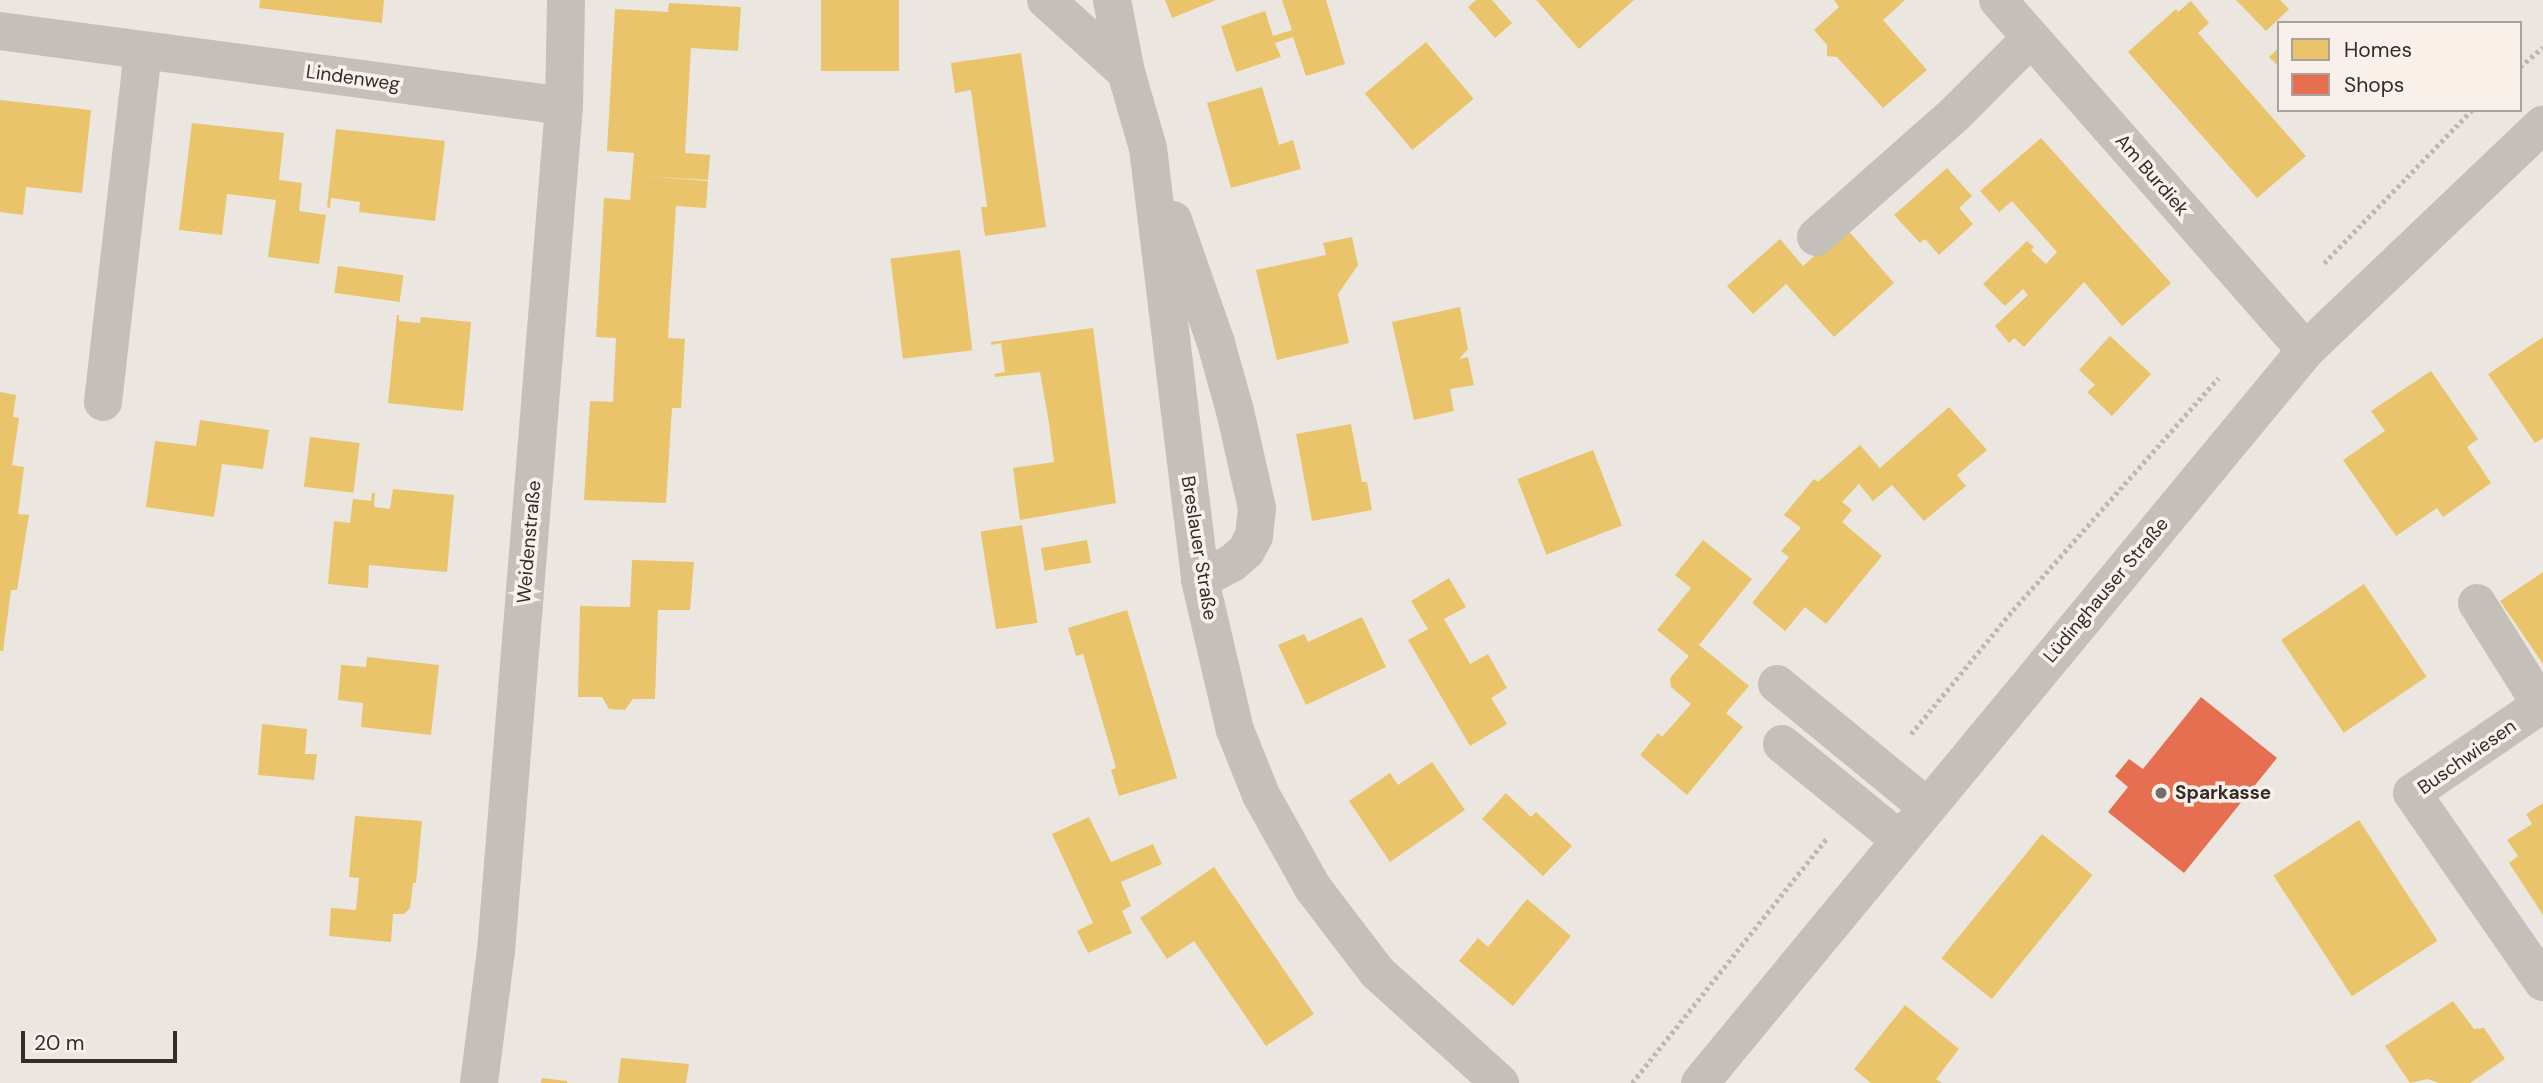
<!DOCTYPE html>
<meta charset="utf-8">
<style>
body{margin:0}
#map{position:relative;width:2543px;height:1083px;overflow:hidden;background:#ece6e1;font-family:"DM Sans",sans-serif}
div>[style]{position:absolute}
.homes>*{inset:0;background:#e9c46a;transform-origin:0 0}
.shops>*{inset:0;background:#e76f51}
.path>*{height:4.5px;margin-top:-2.25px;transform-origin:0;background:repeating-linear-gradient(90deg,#beb7b3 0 3.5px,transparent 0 7px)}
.minor>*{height:38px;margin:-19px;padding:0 19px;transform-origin:19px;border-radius:19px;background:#c5bfba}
.dots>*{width:19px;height:19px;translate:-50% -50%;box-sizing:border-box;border:4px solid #f8f0e9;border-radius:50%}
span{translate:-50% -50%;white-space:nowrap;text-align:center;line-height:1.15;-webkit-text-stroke:7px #f8f0e9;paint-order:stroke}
.street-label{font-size:19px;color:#352c29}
.poi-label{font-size:19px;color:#352c29;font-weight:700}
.left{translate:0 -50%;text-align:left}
.legend{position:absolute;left:2277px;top:21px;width:245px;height:91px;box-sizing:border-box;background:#f8f0e9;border:2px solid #aaa29c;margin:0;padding:9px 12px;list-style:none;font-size:21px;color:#352c29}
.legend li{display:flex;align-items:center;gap:14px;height:35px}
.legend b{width:35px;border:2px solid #aaa29c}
.scale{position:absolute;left:21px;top:1031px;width:156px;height:32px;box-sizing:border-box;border:4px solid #352c29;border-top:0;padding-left:9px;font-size:21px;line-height:24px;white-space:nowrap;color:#352c29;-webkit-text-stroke:5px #f8f0e9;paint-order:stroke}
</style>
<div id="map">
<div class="homes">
<div style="clip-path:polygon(260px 0,384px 0,382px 23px,259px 8px)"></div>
<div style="left:821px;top:0;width:78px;height:71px"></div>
<div style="clip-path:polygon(1165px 0,1216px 0,1172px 18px)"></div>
<div style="clip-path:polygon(1282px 0,1326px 0,1345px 64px,1306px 76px,1293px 37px,1275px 43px,1281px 57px,1236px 72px,1221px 26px,1265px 11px,1273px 36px,1292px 30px)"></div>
<div style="clip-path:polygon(1476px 0,1492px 0,1512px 23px,1495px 38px,1468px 7px)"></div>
<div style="clip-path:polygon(1536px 0,1634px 0,1579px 49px)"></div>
<div style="clip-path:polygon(1834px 0,1905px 0,1883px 20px,1927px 70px,1883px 108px,1837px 57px,1827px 56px,1827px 45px,1814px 30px,1839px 7px)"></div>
<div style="clip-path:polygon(2236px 0,2280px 0,2289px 9px,2266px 31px)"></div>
<div style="clip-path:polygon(2191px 1px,2209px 23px,2198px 33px,2306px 156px,2257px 198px,2128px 52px,2176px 9px,2178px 12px)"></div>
<div style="clip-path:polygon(669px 3px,741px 7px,738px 51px,691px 48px,685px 153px,710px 155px,708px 180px,642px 176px,708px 181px,706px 208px,676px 206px,668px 338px,685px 339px,681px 408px,672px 408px,666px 503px,584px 500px,590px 401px,613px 402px,616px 338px,596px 337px,604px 198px,630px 200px,634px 153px,607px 151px,615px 9px,668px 12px)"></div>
<div style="left:1426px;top:42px;width:74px;height:80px;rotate:50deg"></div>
<div style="clip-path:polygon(2279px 48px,2279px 67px,2269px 57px)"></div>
<div style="clip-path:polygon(1021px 53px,1046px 227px,985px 236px,981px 207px,987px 207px,971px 90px,955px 93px,951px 63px)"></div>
<div style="clip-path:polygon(1262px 87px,1279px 145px,1293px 140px,1301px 169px,1231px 188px,1207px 103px)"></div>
<div style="clip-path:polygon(0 100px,91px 110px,82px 193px,26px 187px,23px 215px,0 212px)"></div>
<div style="clip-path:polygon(192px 123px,284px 133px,279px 180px,302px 183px,299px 211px,326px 215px,319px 264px,268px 257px,276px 200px,227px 194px,222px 235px,179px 230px)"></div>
<div style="clip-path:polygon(336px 129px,445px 141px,435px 221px,359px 212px,360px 202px,331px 198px,330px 208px,327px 207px)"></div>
<div style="clip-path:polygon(2041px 138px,2171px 283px,2122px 326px,2084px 282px,2024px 347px,2014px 338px,2009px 343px,1995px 326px,2028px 295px,2023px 289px,2005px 306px,1983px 284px,2027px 241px,2034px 247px,2031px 250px,2046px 264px,2057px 252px,2012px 201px,1999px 212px,1980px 191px)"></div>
<div style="clip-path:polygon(1947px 168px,1972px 196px,1959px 208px,1973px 224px,1939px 255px,1925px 239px,1920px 243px,1894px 215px)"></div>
<div style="clip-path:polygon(1846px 228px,1894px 283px,1834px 337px,1786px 284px,1753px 314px,1727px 286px,1780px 239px,1803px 266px)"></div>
<div style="clip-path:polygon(1352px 237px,1358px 265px,1338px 294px,1349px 343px,1277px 360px,1256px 270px,1326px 255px,1323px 243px)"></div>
<div style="left:960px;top:250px;width:101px;height:70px;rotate:83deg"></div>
<div style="left:338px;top:266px;width:66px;height:27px;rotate:8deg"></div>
<div style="clip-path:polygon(1460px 307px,1468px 349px,1459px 359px,1468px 357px,1474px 385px,1450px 389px,1454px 411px,1414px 420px,1392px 322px)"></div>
<div style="clip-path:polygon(397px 315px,399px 315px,399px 321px,420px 323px,421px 317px,471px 322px,463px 411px,388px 403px)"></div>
<div style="clip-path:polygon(1093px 328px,1116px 503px,1020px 520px,1013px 468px,1054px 462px,1049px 423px,1040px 372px,995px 377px,994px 374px,1005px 372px,1001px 343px,991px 345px,991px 342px)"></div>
<div style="clip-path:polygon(2110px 336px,2151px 374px,2112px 416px,2087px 392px,2095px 385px,2079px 370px)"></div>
<div style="clip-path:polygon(2543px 337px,2543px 438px,2535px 443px,2488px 374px)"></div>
<div style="clip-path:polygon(2431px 371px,2478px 439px,2467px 447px,2491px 483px,2443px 517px,2437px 508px,2396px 536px,2343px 460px,2385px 431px,2371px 411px)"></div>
<div style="clip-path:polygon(0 392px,16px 395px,13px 417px,19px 418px,12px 465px,24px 467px,18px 514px,29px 515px,17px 590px,11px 590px,3px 651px,0 651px)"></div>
<div style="clip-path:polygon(1949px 407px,1987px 450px,1957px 475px,1966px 486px,1924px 521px,1892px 485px,1873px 501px,1859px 484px,1842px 502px,1852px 510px,1842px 522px,1882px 556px,1826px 624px,1805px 607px,1785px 631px,1752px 603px,1789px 557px,1781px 551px,1801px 528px,1784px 515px,1814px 479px,1818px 482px,1860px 445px,1880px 468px)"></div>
<div style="clip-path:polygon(200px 420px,269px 430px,263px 469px,222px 464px,214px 517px,146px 507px,155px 441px,196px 446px)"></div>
<div style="clip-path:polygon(1351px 424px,1362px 482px,1367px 482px,1372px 510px,1312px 521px,1296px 434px)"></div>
<div style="left:310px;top:437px;width:50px;height:50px;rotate:7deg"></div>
<div style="left:1593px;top:450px;width:81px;height:81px;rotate:69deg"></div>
<div style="clip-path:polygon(393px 489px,454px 495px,447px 572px,369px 565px,368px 588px,328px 584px,334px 521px,350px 523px,353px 499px,371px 501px,372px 493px,375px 493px,374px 507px,390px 509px)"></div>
<div style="left:1022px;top:525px;width:99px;height:42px;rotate:81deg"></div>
<div style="left:1087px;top:540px;width:23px;height:47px;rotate:80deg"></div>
<div style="clip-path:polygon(1703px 540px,1752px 579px,1699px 645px,1749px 686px,1726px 713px,1743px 727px,1687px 795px,1640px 755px,1658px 733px,1662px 737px,1691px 704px,1671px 687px,1670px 678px,1689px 656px,1657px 630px,1691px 588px,1675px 575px)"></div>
<div style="clip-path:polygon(632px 560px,694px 562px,690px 610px,658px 610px,655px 699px,633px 699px,625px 710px,609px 709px,602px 697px,578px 697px,580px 606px,630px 607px)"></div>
<div style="clip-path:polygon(2543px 572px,2543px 664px,2500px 601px)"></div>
<div style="clip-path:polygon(1449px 578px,1466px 607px,1444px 619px,1470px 664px,1488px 654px,1507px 688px,1491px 698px,1507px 724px,1470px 746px,1408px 640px,1428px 629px,1411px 601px)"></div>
<div style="left:2364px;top:584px;width:112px;height:100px;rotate:56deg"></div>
<div style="clip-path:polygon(1127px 610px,1177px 778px,1119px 796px,1111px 770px,1116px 768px,1083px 654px,1076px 656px,1068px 628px)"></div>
<div style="clip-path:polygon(1362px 617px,1386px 667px,1306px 705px,1278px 645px,1304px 634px,1308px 642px)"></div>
<div style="clip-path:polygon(367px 657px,439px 665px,431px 735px,361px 727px,363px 703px,338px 700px,341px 665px,366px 667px)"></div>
<div style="clip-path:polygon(262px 724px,307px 729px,305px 754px,317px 754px,314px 780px,258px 775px)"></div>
<div style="clip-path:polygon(1432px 762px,1465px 810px,1390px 862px,1349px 801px,1390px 773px,1398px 785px)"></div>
<div style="clip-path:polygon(1506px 793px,1531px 817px,1536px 812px,1572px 846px,1543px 876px,1482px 819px)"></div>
<div style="clip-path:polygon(2543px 803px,2543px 915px,2509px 863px,2518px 856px,2507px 840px,2532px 824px,2526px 814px)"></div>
<div style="clip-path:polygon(355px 816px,422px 821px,416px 883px,413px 883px,410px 908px,404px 914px,393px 914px,391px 942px,329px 936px,331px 908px,356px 910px,359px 878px,349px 877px)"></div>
<div style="clip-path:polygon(1089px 817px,1111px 862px,1153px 844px,1162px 864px,1121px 882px,1131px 906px,1122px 911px,1132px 933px,1088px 953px,1077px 931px,1093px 923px,1052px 834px)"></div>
<div style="left:2359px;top:820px;width:144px;height:102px;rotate:57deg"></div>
<div style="left:2042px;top:834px;width:65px;height:160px;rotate:39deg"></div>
<div style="clip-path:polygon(1214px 867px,1314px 1014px,1266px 1046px,1194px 941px,1167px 959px,1140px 918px)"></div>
<div style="clip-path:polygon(1527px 899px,1571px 936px,1513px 1006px,1459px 961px,1478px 938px,1488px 947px)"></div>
<div style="clip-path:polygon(2453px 1001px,2474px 1029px,2484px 1028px,2505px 1059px,2470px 1083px,2439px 1083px,2427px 1079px,2410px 1083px,2385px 1046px)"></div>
<div style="clip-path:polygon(1905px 1005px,1959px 1049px,1936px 1079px,1942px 1083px,1871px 1083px,1854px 1069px)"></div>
<div style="clip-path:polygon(621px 1058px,689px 1064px,686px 1083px,618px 1083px)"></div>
<div style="clip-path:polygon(542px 1078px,567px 1081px,567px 1083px,541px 1083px)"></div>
</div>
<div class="shops">
<div style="clip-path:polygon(2201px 697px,2277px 758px,2184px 873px,2108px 812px,2128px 787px,2115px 776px,2129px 759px,2143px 769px)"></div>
</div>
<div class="path">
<div style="left:2520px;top:67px;width:30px;rotate:-41deg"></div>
<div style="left:2324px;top:263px;width:213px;rotate:-46deg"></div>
<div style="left:1911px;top:734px;width:161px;rotate:-50.6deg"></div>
<div style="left:2013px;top:610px;width:310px;rotate:-48.5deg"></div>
<div style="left:1632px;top:1083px;width:312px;rotate:-51.5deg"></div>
</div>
<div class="minor">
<div style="left:1046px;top:0;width:108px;rotate:42deg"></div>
<div style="left:1126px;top:72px;width:79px;rotate:73.9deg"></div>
<div style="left:1148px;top:148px;width:435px;rotate:83.1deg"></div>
<div style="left:1200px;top:580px;width:154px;rotate:76.9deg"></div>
<div style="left:1235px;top:730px;width:70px;rotate:68.2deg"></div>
<div style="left:1261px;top:795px;width:107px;rotate:60.8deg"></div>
<div style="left:1313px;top:888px;width:106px;rotate:52.7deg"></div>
<div style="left:1377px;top:972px;width:166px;rotate:42.1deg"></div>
<div style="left:1112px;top:0;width:73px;rotate:79deg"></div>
<div style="left:1998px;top:0;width:466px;rotate:48.7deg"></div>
<div style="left:0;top:31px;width:569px;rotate:7.57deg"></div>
<div style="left:1173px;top:220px;width:130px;rotate:70.7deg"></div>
<div style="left:1216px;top:343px;width:71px;rotate:74.4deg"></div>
<div style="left:1235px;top:411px;width:99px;rotate:77.2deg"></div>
<div style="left:1257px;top:508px;width:28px;rotate:96deg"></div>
<div style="left:1254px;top:536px;width:17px;rotate:118deg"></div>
<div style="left:1246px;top:551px;width:18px;rotate:139deg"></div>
<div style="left:1232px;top:563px;width:36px;rotate:152deg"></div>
<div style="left:1816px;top:237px;width:186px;rotate:-41.5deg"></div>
<div style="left:1955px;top:114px;width:107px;rotate:-45deg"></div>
<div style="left:103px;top:402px;width:353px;rotate:-83.5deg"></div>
<div style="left:2477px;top:603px;width:120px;rotate:57.9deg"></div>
<div style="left:2541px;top:705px;width:156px;rotate:145.7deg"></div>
<div style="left:2412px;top:793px;width:230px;rotate:55.3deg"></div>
<div style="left:1777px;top:684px;width:193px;rotate:39.3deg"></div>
<div style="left:1782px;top:744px;width:151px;rotate:39.1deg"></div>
<div style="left:479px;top:1083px;width:133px;rotate:-82.7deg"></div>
<div style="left:496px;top:951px;width:848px;rotate:-85.4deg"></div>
<div style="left:564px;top:106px;width:106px;rotate:-88.9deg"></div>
<div style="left:1700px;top:1083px;width:951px;rotate:-50.42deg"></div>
<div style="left:2306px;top:350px;width:327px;rotate:-43.6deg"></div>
</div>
<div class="dots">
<div style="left:2161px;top:793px;background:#756d69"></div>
</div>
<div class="street-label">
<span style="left:353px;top:78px;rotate:8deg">Lindenweg</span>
<span style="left:2152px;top:175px;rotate:49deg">Am Burdiek</span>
<span style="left:529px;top:542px;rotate:-85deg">Weidenstraße</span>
<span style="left:1199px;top:548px;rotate:81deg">Breslauer Straße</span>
<span style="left:2106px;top:590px;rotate:-50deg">Lüdinghauser Straße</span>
<span style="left:2467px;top:757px;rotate:-35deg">Buschwiesen</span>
</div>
<div class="poi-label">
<span class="left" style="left:2175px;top:793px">Sparkasse</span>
</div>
<ul class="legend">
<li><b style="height:19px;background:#e9c46a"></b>Homes</li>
<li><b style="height:19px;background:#e76f51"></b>Shops</li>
</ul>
<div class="scale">20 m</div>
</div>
